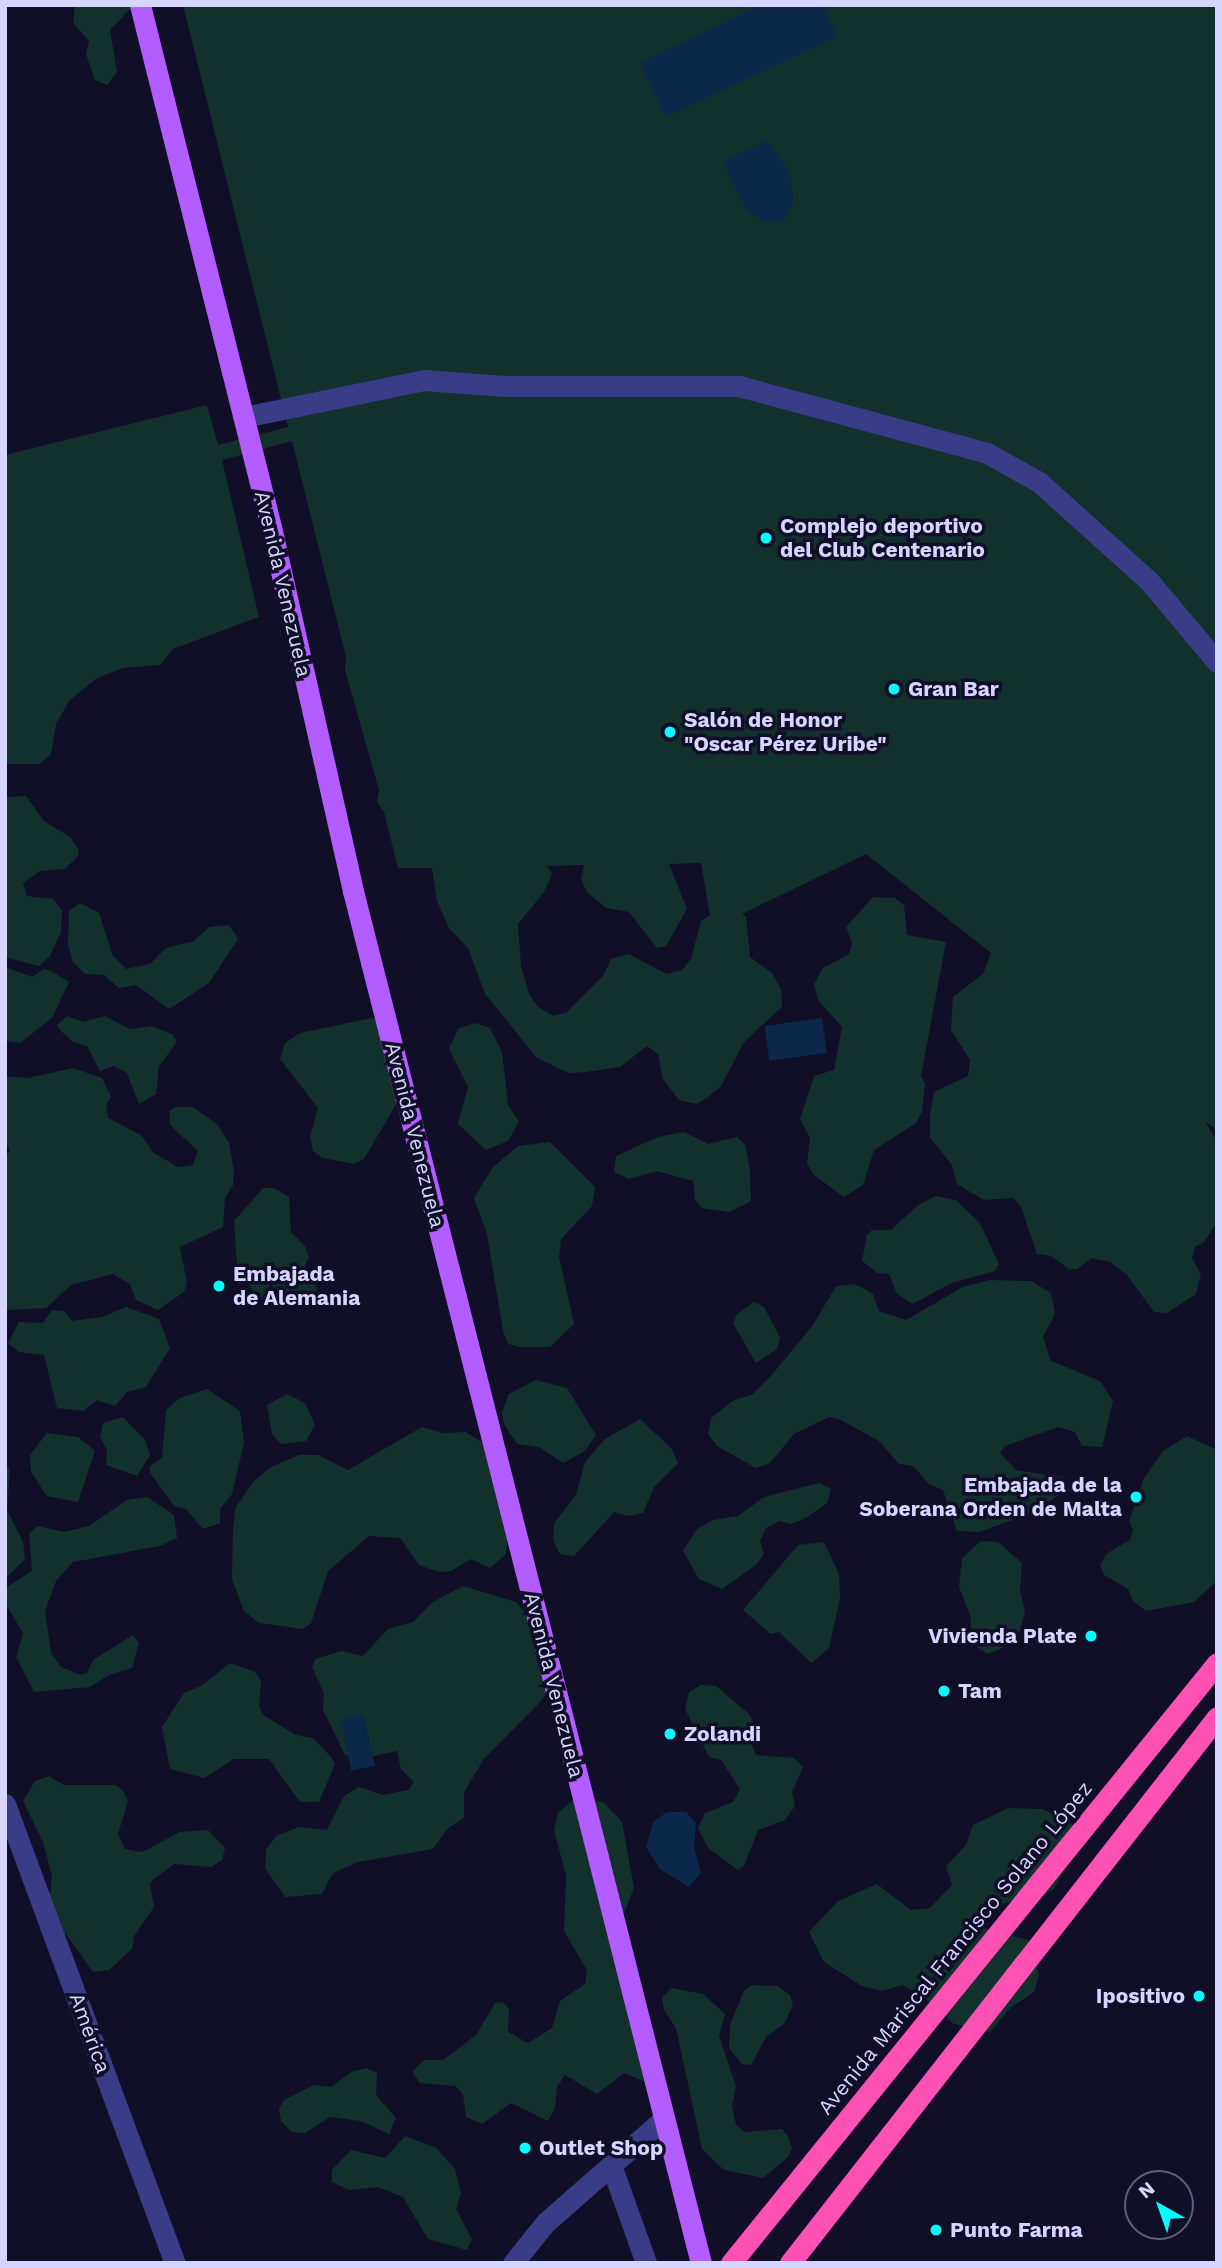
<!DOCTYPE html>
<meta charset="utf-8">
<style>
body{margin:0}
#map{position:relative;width:1222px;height:2268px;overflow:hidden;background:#110f27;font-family:"Work Sans",sans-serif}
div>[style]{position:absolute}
.green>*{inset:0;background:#12312d}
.water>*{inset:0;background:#0b284a;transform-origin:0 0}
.minor>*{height:21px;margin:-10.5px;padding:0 10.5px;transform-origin:10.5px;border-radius:10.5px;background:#393d87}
.major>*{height:21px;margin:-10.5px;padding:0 10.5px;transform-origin:10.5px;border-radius:10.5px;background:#b35cff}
.highway>*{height:21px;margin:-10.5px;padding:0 10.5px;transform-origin:10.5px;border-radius:10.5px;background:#ff50b4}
.dots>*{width:19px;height:19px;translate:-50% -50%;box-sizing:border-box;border:4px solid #110f27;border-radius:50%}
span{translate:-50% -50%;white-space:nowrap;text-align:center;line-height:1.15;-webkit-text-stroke:7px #110f27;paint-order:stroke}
.poi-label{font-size:21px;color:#d6d5ff;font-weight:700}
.left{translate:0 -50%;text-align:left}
.right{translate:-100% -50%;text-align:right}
.street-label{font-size:21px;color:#d6d5ff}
.frame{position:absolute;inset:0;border:7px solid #d6d5ff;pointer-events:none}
.north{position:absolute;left:1124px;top:2170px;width:70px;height:70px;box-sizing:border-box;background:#110f27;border:2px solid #605e7d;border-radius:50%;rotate:320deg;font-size:19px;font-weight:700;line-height:28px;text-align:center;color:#d6d5ff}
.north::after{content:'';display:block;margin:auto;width:24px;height:32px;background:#01fdff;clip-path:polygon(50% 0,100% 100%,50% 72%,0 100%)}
</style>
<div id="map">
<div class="green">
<div style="clip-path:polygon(75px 5px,134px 5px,110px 30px,117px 72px,107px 85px,95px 80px,86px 54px,89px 41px,73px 23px)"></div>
<div style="clip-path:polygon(evenodd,183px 5px,1217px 5px,1217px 1130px,1205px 1121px,1217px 1142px,1217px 1222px,1204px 1242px,1195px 1247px,1192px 1258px,1201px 1274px,1196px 1294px,1167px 1313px,1154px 1312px,1127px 1275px,1110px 1262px,1092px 1258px,1077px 1269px,1069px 1269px,1051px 1256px,1037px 1254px,1021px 1207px,1013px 1198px,984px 1200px,957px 1184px,952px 1165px,930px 1138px,930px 1115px,934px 1092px,968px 1076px,970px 1060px,951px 1030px,953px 997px,983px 974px,991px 953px,866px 854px,742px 914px,746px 917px,750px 957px,772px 973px,781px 989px,782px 1007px,744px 1042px,721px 1086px,708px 1097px,697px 1104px,679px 1100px,663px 1079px,658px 1054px,647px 1046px,620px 1067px,586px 1072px,568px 1073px,537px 1058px,485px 994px,468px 948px,449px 928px,437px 901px,432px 868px,398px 868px,384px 812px,377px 802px,379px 790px,345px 670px,346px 657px,292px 441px,222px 460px,259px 617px,173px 649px,160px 665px,123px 668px,97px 678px,69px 701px,56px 724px,51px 754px,40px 764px,5px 764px,5px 455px,207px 405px,218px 445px,288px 427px,183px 5px,701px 863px,710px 915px,701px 921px,691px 959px,682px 970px,667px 974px,628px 954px,611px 959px,603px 976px,567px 1012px,554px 1016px,538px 1007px,529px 994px,521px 966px,518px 924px,544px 892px,552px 874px,547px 866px,584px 865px,581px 879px,587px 892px,606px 908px,629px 912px,657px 948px,666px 946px,687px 909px,669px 864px,701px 863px)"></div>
<div style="clip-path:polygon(26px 796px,44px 821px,70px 837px,79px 850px,78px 856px,65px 869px,40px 871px,23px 883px,27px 896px,53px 899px,62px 910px,61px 932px,50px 956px,39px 966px,5px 957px,5px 797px)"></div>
<div style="clip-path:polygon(873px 897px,895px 898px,904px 905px,907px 935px,946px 942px,921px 1076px,925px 1084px,922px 1112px,916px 1123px,874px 1150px,863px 1185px,844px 1197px,814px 1175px,807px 1163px,810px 1138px,800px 1119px,814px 1076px,834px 1070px,842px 1027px,818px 1000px,814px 984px,823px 968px,849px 954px,852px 943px,846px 927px)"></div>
<div style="clip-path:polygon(80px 903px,99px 913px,113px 956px,126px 969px,150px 964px,166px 948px,194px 941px,209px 927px,229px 925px,238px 939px,209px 983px,169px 1009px,136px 985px,119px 988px,104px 975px,85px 974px,73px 962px,68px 945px,69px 911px)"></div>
<div style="clip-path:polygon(5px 967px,32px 977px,44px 969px,51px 971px,69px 982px,52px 1018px,20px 1043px,5px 1041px)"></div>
<div style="clip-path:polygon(67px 1016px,83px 1022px,105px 1016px,130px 1029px,152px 1026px,173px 1035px,177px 1042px,159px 1066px,156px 1094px,139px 1104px,127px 1073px,114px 1066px,100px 1071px,87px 1046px,73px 1042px,61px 1031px,57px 1025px)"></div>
<div style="clip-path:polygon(372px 1018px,395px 1022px,399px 1029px,409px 1082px,364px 1159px,354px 1164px,323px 1158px,313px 1151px,310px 1136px,318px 1108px,280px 1059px,285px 1043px,300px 1033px)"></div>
<div style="clip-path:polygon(475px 1023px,490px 1028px,502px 1052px,508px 1105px,519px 1122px,508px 1141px,486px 1150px,458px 1124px,468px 1087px,449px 1049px,458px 1029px)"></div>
<div style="clip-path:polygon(73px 1068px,102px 1078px,111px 1097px,106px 1104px,108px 1118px,141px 1135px,154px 1153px,178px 1167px,193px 1165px,198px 1151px,170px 1125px,169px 1111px,175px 1107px,193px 1107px,218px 1125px,229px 1143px,234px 1172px,233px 1185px,225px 1198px,223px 1227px,180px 1247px,187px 1283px,184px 1292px,158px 1310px,136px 1300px,130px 1284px,113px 1274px,71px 1285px,46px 1308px,5px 1310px,5px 1158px,10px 1150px,5px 1142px,5px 1076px,28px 1078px)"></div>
<div style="clip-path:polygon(684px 1132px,708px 1144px,737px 1137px,745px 1145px,750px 1169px,751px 1201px,729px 1212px,702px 1208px,695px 1200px,693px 1181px,657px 1171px,629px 1179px,614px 1172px,616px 1156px,658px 1137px)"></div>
<div style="clip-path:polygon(550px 1142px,595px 1187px,592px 1206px,561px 1239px,559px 1257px,574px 1324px,550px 1347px,520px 1347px,508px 1344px,503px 1331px,487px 1234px,474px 1198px,493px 1167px,518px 1146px)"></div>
<div style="clip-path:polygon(263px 1188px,274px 1188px,289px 1197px,291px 1232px,305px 1246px,309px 1257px,305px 1265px,315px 1280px,317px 1290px,306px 1303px,258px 1300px,237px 1265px,234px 1221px)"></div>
<div style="clip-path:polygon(936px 1196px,956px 1200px,980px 1223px,999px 1264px,995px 1271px,951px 1283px,913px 1304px,897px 1294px,889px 1274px,878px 1273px,862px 1261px,867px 1235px,872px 1230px,891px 1230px,918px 1205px)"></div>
<div style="clip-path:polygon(990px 1280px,1031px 1281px,1051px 1293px,1055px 1314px,1043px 1337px,1051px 1361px,1100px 1381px,1113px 1401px,1102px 1447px,1082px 1446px,1075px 1432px,1058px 1427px,1005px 1446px,1000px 1453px,1016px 1470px,1065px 1478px,1064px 1492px,1029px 1514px,979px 1532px,957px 1531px,943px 1490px,929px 1484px,913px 1466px,899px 1464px,879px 1441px,839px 1419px,829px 1417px,794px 1434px,770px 1463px,756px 1468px,717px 1446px,708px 1434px,711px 1418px,732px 1401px,753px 1394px,771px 1376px,813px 1325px,836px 1286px,855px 1284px,873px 1294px,879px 1311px,906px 1320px,963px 1287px)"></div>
<div style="clip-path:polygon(754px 1302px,764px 1307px,780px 1338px,777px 1349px,756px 1363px,733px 1323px,737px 1314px)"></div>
<div style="clip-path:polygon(126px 1307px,159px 1319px,170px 1348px,146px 1387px,127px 1392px,115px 1406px,97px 1400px,83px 1411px,57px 1408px,44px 1355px,19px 1352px,8px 1343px,19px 1322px,43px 1323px,52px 1310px,64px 1311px,72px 1321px,102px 1317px)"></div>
<div style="clip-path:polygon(536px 1380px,567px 1388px,596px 1435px,585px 1451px,563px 1463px,539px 1447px,517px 1444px,504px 1424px,502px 1412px,509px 1394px)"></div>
<div style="clip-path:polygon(207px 1389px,240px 1411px,244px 1443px,232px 1494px,220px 1509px,220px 1523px,203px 1529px,186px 1509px,174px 1506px,150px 1473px,150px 1466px,162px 1458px,166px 1410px,180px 1398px)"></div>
<div style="clip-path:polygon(287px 1394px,305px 1403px,315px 1425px,306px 1441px,281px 1444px,272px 1434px,267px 1405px)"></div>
<div style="clip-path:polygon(123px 1417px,145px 1440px,150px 1455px,137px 1476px,106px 1465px,107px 1450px,100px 1437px,103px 1423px)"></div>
<div style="clip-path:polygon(640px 1419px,672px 1449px,678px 1463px,654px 1487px,643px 1513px,628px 1516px,614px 1512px,574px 1556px,560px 1554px,553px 1540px,554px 1523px,576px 1495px,585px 1462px,605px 1439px)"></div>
<div style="clip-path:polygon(422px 1427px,443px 1433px,466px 1432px,483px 1443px,508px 1535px,506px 1554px,490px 1568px,471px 1559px,451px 1571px,439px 1572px,419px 1565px,400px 1538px,369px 1536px,328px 1571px,311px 1623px,303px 1629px,259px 1623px,244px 1611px,232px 1579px,233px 1527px,236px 1507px,253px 1482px,271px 1467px,299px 1455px,318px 1455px,348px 1470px)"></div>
<div style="clip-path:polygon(47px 1433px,78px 1437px,95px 1451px,78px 1502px,47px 1496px,31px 1472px,30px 1455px)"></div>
<div style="clip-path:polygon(1187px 1436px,1217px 1450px,1217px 1581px,1194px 1602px,1146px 1611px,1133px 1601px,1128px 1589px,1104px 1575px,1100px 1565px,1106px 1554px,1130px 1540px,1133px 1530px,1129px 1522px,1144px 1478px,1163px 1451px)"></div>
<div style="clip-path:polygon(5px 1465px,10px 1469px,7px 1510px,23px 1542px,25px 1559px,5px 1579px)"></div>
<div style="clip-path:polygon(819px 1483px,831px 1489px,827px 1503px,804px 1519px,791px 1524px,780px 1521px,766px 1528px,760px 1541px,764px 1554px,756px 1565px,722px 1589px,699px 1579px,683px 1551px,697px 1529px,713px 1520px,738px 1516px,764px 1497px)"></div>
<div style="clip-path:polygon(147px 1497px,174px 1515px,177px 1538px,160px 1546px,73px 1562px,56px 1581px,45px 1611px,51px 1653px,61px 1667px,81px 1675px,87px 1673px,93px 1660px,133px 1635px,139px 1643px,132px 1668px,109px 1675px,90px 1687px,34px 1692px,16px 1657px,23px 1633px,5px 1603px,7px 1587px,32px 1571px,29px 1533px,38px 1526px,64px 1532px,89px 1526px,127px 1500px)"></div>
<div style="clip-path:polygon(981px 1541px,998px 1542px,1022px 1563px,1020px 1591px,1025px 1611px,1020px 1631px,1004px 1647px,988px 1654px,971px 1643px,971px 1618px,959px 1587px,962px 1558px)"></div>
<div style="clip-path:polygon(824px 1542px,839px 1574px,840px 1598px,829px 1648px,811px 1663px,779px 1632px,771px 1634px,743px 1610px,798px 1545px)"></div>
<div style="clip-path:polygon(463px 1586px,516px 1602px,528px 1617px,547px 1692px,543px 1699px,484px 1759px,464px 1792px,464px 1818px,448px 1828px,433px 1849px,358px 1862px,333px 1873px,322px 1894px,285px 1897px,265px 1868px,266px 1850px,276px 1836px,299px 1827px,327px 1830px,344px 1796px,359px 1787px,383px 1795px,408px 1790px,414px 1782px,401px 1769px,397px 1751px,363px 1758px,345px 1755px,323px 1710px,324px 1693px,312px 1667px,315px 1659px,341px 1651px,363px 1656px,388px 1629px,413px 1622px,433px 1602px)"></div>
<div style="clip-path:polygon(230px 1663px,255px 1672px,261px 1681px,259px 1707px,263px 1715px,296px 1735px,313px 1738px,331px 1757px,335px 1764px,319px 1802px,300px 1802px,269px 1759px,234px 1759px,204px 1778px,170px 1769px,162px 1727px,184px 1693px,201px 1686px)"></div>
<div style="clip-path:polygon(701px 1685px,716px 1686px,749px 1714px,754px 1724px,750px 1741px,756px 1755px,794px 1758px,803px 1767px,792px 1792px,795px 1806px,785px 1820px,758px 1830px,744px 1866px,738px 1870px,708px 1848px,698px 1828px,705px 1813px,733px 1802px,740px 1789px,721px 1760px,709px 1757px,685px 1709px,689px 1692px)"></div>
<div style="clip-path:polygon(49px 1776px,64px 1785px,116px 1785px,124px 1792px,128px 1801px,118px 1834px,125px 1849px,142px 1852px,180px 1832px,208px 1830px,225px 1848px,222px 1860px,211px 1867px,174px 1864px,154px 1879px,150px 1884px,154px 1907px,134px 1936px,132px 1949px,109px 1970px,93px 1972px,66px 1934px,54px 1928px,49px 1903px,52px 1876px,43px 1842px,23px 1801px,35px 1781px)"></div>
<div style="clip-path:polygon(575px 1798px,603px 1802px,622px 1822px,634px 1888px,620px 1923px,646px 2082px,624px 2073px,597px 2094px,565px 2075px,557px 2087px,555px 2108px,548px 2121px,511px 2103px,482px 2124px,466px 2117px,463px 2094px,455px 2086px,420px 2083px,412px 2072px,424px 2060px,443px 2060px,476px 2035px,495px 2003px,503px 2002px,509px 2009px,508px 2032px,528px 2043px,552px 2028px,560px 2001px,585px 1984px,587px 1970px,564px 1931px,566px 1875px,554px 1830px,558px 1813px)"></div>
<div style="clip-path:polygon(1008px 1808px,1042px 1809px,1071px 1823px,1074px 1828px,1061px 1850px,1066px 1869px,1053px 1890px,1044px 1895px,1035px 1886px,1012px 1901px,982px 1909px,977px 1918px,985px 1929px,1029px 1940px,1039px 1976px,1034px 1992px,1010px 2008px,990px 2032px,954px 2024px,924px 1997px,902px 1985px,882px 1991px,862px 1986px,824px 1962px,809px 1932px,838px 1901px,877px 1884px,911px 1910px,930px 1908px,952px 1885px,946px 1866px,966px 1845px,973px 1825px)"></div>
<div style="clip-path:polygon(752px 1985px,778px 1986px,790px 1995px,793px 2005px,784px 2024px,766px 2037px,751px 2065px,742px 2064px,729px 2048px,730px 2025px,744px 1991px)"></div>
<div style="clip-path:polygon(671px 1988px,703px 1994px,725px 2014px,719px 2036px,736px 2086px,732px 2106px,736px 2125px,745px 2132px,782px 2129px,788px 2136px,792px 2148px,788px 2157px,763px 2178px,724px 2170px,702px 2149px,676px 2028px,664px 2010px,662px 1998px)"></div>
<div style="clip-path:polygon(367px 2068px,377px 2073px,376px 2095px,396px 2118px,389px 2134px,361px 2121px,330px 2117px,305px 2133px,292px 2132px,281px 2121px,279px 2109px,284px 2100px,314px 2085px,331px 2087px,351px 2072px)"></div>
<div style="clip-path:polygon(405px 2136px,436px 2148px,455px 2169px,461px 2193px,456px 2209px,472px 2239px,467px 2250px,428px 2239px,403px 2197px,378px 2187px,349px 2190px,332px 2182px,332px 2170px,351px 2150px,385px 2158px)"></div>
</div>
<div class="water">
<div style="clip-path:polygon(761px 5px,822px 5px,837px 36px,666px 117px,640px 63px)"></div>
<div style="clip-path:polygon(767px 140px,790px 174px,794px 202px,783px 221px,766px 222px,747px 212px,723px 162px)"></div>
<div style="left:822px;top:1018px;width:35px;height:58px;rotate:82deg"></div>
<div style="left:364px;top:1715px;width:52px;height:24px;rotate:78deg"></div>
<div style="clip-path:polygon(667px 1812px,686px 1812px,696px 1823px,694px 1847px,701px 1873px,689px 1887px,660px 1869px,646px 1847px,653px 1822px)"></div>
</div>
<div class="minor">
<div style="left:244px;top:417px;width:184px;rotate:-11.6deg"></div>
<div style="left:424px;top:380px;width:81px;rotate:4.2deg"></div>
<div style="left:505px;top:386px;width:234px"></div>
<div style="left:739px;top:386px;width:257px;rotate:15.1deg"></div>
<div style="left:987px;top:453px;width:60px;rotate:29.1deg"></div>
<div style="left:1039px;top:482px;width:148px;rotate:42deg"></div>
<div style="left:1149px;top:581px;width:106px;rotate:50deg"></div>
<div style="left:5px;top:1804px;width:489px;rotate:69.7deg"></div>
<div style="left:611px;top:2165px;width:104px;rotate:70.3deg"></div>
<div style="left:513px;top:2263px;width:51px;rotate:-51.3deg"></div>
<div style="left:545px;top:2223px;width:158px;rotate:-41.2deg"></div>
</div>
<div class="major">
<div style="left:140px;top:5px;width:538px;rotate:75.91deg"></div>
<div style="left:271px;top:527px;width:373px;rotate:77.3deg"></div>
<div style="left:353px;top:891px;width:1415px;rotate:75.77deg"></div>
</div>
<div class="highway">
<div style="left:731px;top:2263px;width:772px;rotate:-50.99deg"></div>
<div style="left:790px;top:2263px;width:693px;rotate:-51.97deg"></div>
</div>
<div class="dots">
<div style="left:766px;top:538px;background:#01fdff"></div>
<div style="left:894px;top:689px;background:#01fdff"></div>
<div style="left:670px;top:732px;background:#01fdff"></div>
<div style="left:219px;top:1286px;background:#01fdff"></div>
<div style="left:1136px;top:1497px;background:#01fdff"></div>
<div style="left:1091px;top:1636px;background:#01fdff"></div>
<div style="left:944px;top:1691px;background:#01fdff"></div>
<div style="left:670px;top:1734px;background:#01fdff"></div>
<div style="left:1199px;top:1996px;background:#01fdff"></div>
<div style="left:525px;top:2148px;background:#01fdff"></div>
<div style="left:936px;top:2230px;background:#01fdff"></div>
</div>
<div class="poi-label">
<span class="left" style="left:780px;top:538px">Complejo deportivo<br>del Club Centenario</span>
<span class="left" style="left:908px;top:689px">Gran Bar</span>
<span class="left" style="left:684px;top:732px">Salón de Honor<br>"Oscar Pérez Uribe"</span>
<span class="left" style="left:233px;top:1286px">Embajada<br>de Alemania</span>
<span class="right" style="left:1122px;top:1497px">Embajada de la<br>Soberana Orden de Malta</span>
<span class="right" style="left:1077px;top:1636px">Vivienda Plate</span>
<span class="left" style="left:958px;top:1691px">Tam</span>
<span class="left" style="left:684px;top:1734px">Zolandi</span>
<span class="right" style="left:1185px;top:1996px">Ipositivo</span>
<span class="left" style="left:539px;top:2148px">Outlet Shop</span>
<span class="left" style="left:950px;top:2230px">Punto Farma</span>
</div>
<div class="street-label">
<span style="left:283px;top:584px;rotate:77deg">Avenida Venezuela</span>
<span style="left:415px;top:1135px;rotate:76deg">Avenida Venezuela</span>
<span style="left:554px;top:1685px;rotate:76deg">Avenida Venezuela</span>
<span style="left:955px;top:1948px;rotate:-51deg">Avenida Mariscal Francisco Solano López</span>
<span style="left:90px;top:2033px;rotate:70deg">América</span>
</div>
<div class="frame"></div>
<div class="north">N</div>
</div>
